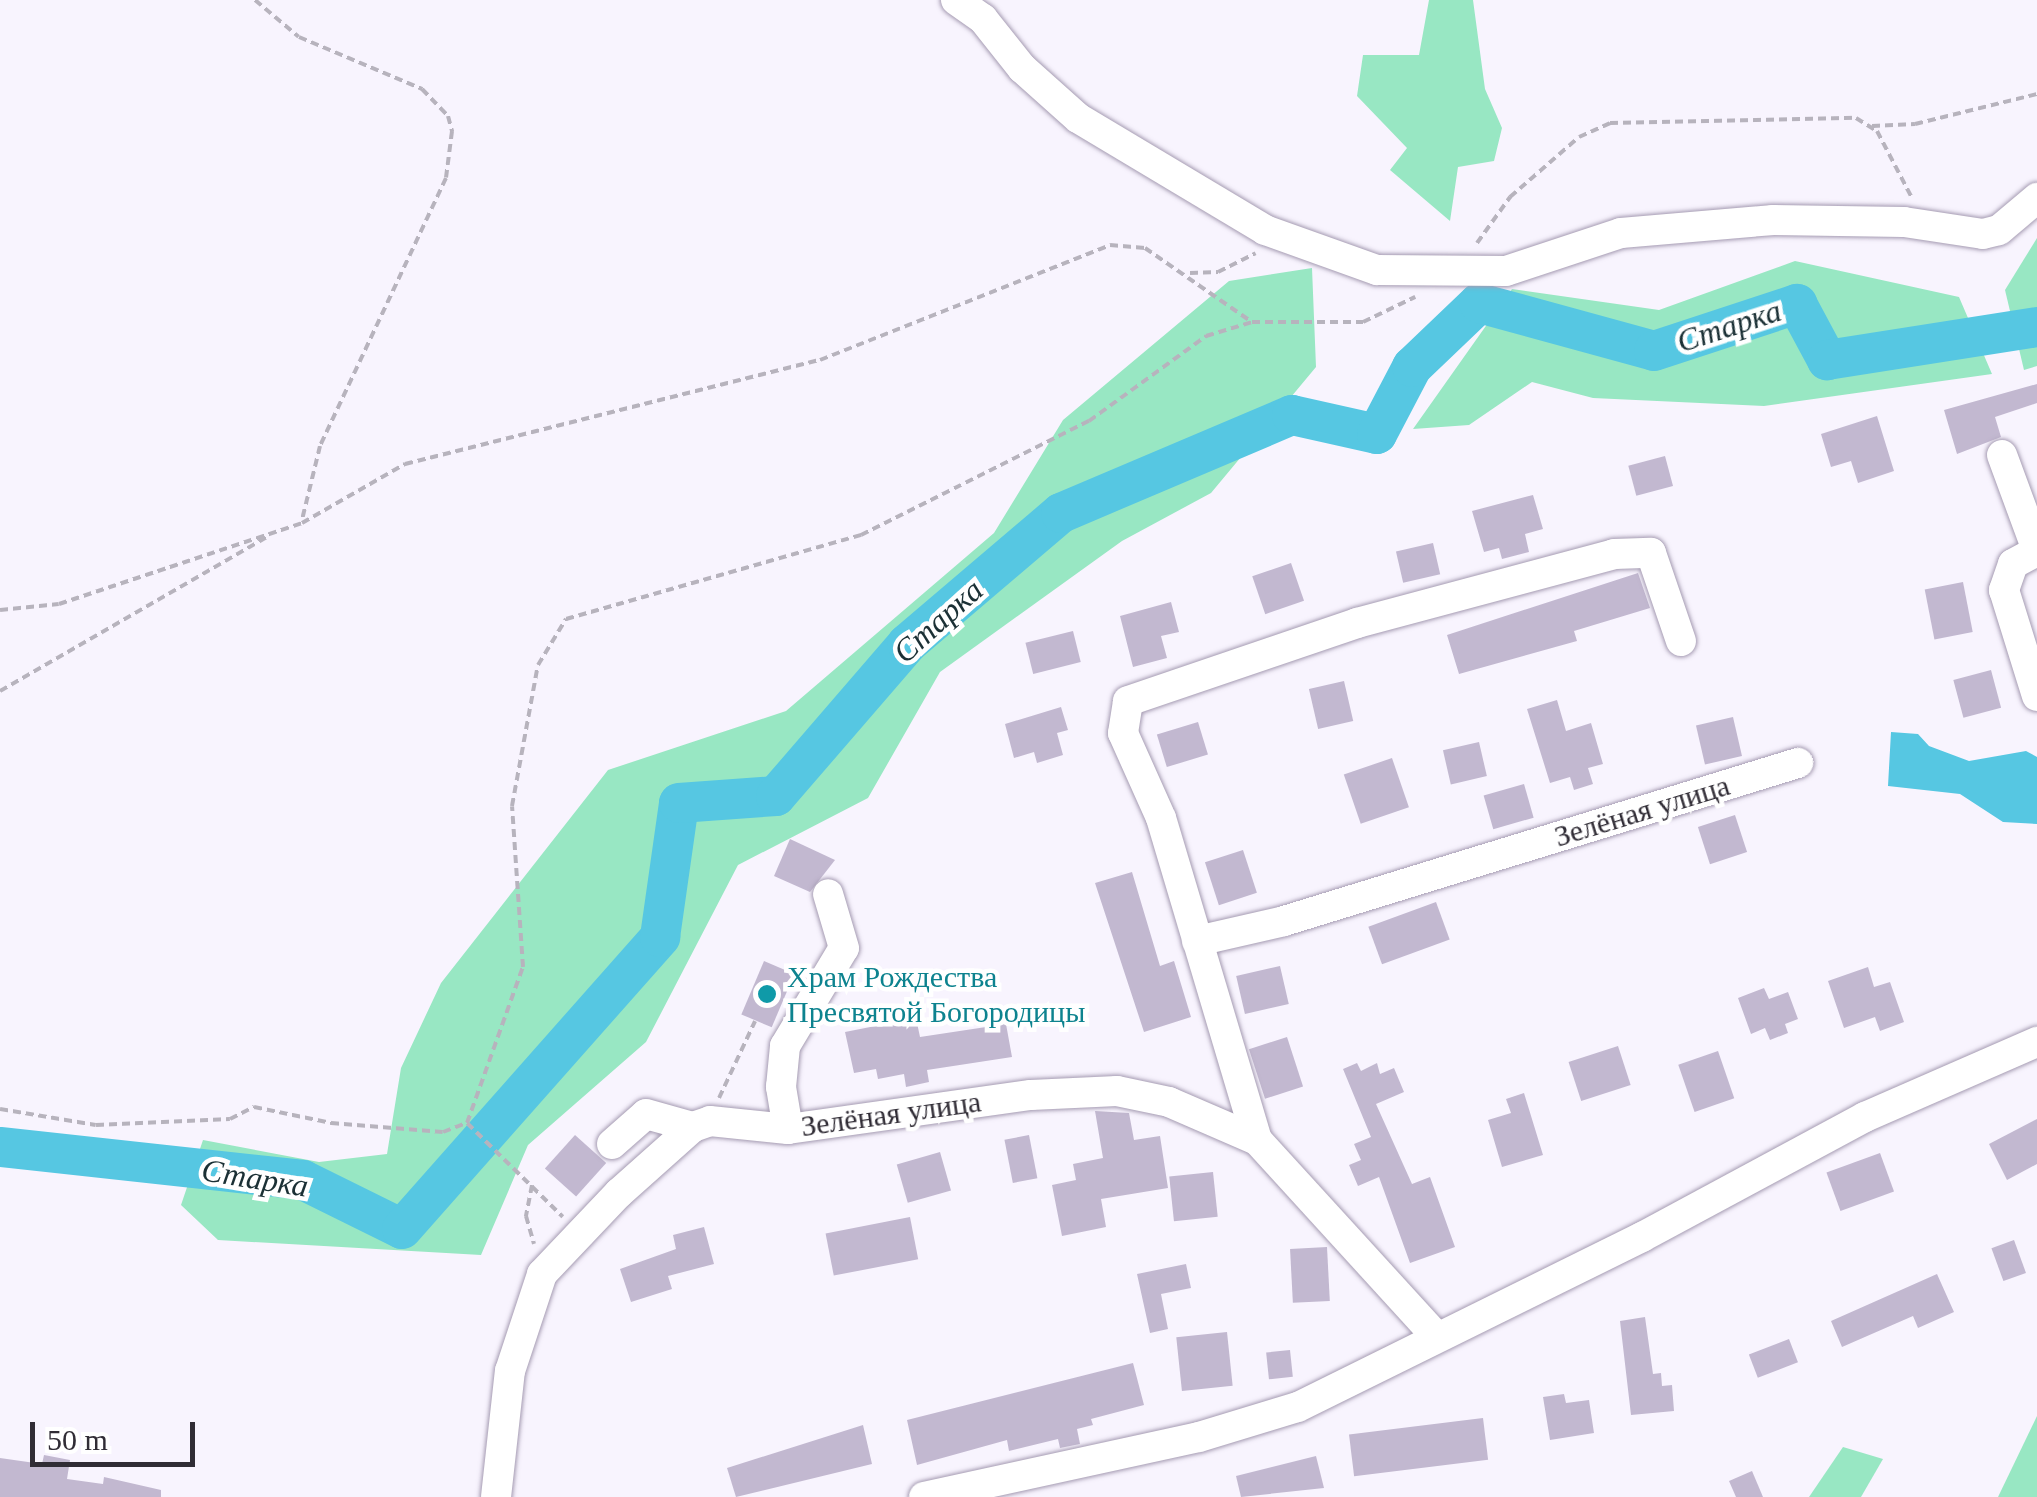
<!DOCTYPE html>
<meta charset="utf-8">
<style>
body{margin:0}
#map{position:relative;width:2037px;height:1497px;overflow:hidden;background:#f8f4fe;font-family:"Times New Roman",serif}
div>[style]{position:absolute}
.green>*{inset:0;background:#98e7c3}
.water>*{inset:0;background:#56c7e2}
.river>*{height:40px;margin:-20px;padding:0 20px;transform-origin:20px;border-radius:20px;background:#56c7e2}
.building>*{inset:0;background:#c2b8d0;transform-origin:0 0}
.path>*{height:4px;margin-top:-2px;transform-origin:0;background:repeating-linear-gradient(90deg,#b7b3bd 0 8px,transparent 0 13px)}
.roads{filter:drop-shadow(0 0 2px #a59bb2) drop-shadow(0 0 2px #a59bb2)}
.minor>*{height:30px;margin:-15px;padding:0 15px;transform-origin:15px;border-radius:15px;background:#fff}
.dots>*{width:28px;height:28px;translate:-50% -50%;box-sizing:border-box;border:5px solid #fff;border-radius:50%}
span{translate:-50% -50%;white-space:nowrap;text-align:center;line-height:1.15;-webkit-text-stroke:9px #fff;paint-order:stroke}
.street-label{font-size:30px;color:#302c35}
.culture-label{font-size:30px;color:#0d838f}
.left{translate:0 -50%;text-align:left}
.water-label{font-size:32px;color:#1b3035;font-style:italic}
.scale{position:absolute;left:30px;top:1422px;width:165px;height:45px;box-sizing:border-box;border:5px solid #302c35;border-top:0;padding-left:12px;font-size:30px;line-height:35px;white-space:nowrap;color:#302c35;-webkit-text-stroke:8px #fff;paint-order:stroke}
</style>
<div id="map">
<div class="green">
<div style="clip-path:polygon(1429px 0,1473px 0,1485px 89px,1502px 128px,1494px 161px,1458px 167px,1450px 221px,1390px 170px,1407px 148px,1357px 96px,1363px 55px,1419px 55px)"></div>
<div style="clip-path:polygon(2037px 238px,2037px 366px,2024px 370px,2005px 290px)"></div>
<div style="clip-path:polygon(1795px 261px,1959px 297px,1992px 374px,1764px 406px,1593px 398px,1532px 382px,1469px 425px,1413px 429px,1512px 289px,1659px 310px)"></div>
<div style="clip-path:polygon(1312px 268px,1316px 367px,1211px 493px,1122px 541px,940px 672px,868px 798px,738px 865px,646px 1042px,528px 1145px,481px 1255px,218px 1240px,181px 1205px,203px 1140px,319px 1162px,387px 1154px,401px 1068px,441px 983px,608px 770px,786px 711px,994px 533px,1063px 420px,1229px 281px)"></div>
<div style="clip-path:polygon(2037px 1416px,2037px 1497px,1998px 1497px)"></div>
<div style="clip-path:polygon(1843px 1447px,1883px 1459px,1861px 1497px,1809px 1497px)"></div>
</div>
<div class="water">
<div style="clip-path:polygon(1891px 732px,1918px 734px,1929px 746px,1969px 761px,2026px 751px,2037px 757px,2037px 824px,2003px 822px,1960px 794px,1888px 786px)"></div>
</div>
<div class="river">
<div style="left:0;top:1147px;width:305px;rotate:6.2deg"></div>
<div style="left:303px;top:1180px;width:110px;rotate:26.3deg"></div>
<div style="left:402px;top:1229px;width:390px;rotate:-48.5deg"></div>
<div style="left:660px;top:937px;width:135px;rotate:-81.9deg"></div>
<div style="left:679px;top:803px;width:97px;rotate:-4.1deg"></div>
<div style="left:776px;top:796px;width:201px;rotate:-49.2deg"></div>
<div style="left:907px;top:644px;width:202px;rotate:-40.4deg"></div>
<div style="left:1061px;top:513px;width:251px;rotate:-23deg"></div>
<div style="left:1292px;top:415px;width:87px;rotate:12.6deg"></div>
<div style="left:1377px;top:434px;width:76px;rotate:-62.4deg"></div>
<div style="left:1412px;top:367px;width:93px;rotate:-43.7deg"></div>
<div style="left:1479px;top:303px;width:181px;rotate:15.3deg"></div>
<div style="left:1654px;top:351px;width:151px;rotate:-18.2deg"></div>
<div style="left:1797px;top:304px;width:64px;rotate:61.8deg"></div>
<div style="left:1827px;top:360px;width:213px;rotate:-8.9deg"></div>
</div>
<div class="building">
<div style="clip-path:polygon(2037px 384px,2037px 403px,1995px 417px,2001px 437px,1957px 454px,1944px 410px)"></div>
<div style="clip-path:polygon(1877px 416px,1894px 471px,1858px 483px,1851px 461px,1831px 467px,1821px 434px)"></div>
<div style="left:1665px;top:456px;width:31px;height:38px;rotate:75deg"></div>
<div style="clip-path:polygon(1533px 495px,1543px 529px,1525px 534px,1529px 552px,1502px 559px,1499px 548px,1484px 552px,1472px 511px)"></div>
<div style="left:1433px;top:543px;width:32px;height:38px;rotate:77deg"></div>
<div style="left:1291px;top:563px;width:40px;height:41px;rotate:71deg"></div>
<div style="clip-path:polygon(1638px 573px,1650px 608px,1574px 631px,1577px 641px,1459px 674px,1447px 635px)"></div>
<div style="left:1963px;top:582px;width:51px;height:39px;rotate:79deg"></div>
<div style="clip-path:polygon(1171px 602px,1179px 632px,1161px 636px,1167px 658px,1133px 667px,1120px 616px)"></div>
<div style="left:1073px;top:631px;width:32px;height:49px;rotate:76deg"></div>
<div style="left:1991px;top:670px;width:39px;height:39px;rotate:75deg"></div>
<div style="left:1344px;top:681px;width:41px;height:36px;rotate:77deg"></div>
<div style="clip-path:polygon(1557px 700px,1566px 731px,1591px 723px,1603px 764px,1588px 768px,1593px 784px,1574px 790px,1570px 777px,1550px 783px,1527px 709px)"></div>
<div style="clip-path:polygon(1061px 707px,1068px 730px,1057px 733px,1063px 755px,1037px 763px,1034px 752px,1014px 758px,1005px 724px)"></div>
<div style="left:1733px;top:717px;width:40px;height:38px;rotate:77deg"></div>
<div style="left:1198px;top:722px;width:34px;height:43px;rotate:73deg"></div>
<div style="left:1479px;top:742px;width:35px;height:37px;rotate:77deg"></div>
<div style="left:1392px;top:758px;width:52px;height:51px;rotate:71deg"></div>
<div style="left:1524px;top:784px;width:35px;height:42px;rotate:74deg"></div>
<div style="left:1735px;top:815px;width:39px;height:39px;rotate:72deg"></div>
<div style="clip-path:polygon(790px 839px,835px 860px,810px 892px,774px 876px)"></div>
<div style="left:1243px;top:850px;width:45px;height:40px;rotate:72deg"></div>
<div style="clip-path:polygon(1132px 872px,1160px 966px,1174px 961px,1191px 1017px,1144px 1032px,1095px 883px)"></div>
<div style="left:1436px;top:902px;width:40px;height:72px;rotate:70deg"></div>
<div style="left:764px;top:961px;width:33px;height:58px;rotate:23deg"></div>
<div style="left:1280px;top:966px;width:39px;height:45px;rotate:77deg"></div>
<div style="clip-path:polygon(1868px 967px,1874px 987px,1890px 982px,1904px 1022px,1880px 1031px,1875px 1017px,1844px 1028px,1828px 981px)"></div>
<div style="clip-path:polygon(1764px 988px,1769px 999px,1788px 992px,1798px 1019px,1785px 1024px,1788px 1033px,1770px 1040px,1765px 1028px,1751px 1034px,1738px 998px)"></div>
<div style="clip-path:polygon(916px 1018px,920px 1037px,1006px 1024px,1012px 1057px,927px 1070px,929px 1082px,906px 1087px,904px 1074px,878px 1079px,876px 1069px,854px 1073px,845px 1032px)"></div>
<div style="left:1287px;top:1037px;width:52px;height:40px;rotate:72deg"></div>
<div style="left:1618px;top:1046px;width:41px;height:52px;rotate:72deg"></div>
<div style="left:1718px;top:1051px;width:50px;height:42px;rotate:71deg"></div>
<div style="clip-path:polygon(1357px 1063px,1361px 1071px,1377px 1063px,1380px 1074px,1394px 1068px,1404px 1092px,1376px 1104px,1412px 1184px,1430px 1177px,1455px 1247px,1410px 1263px,1379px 1177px,1358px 1186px,1349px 1165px,1361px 1160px,1354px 1144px,1371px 1137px,1343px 1069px)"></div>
<div style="clip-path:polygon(1524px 1093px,1543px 1155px,1502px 1167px,1488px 1120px,1511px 1113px,1506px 1099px)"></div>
<div style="clip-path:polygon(1095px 1111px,1129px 1113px,1134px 1140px,1160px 1136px,1168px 1188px,1101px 1199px,1106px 1227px,1062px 1236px,1052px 1185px,1076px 1180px,1073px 1164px,1103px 1158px)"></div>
<div style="clip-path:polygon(2037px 1119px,2037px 1164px,2007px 1180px,1989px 1144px)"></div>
<div style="left:575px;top:1135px;width:42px;height:45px;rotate:42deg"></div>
<div style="left:1029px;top:1135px;width:44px;height:25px;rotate:79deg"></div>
<div style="left:940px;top:1152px;width:40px;height:45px;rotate:74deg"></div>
<div style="left:1880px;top:1153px;width:41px;height:57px;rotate:70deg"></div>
<div style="left:1213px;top:1172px;width:45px;height:44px;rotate:84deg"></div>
<div style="left:910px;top:1217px;width:43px;height:86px;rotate:79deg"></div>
<div style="clip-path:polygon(704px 1227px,714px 1264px,668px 1276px,672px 1289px,631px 1302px,620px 1269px,676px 1249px,673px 1235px)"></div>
<div style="left:2014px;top:1240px;width:35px;height:24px;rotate:70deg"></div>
<div style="left:1327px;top:1247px;width:54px;height:37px;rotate:87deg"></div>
<div style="clip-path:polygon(1186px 1264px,1191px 1288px,1161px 1294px,1168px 1329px,1150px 1333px,1137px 1274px)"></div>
<div style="clip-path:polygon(1937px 1274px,1954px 1312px,1918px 1328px,1913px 1316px,1842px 1347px,1831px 1321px)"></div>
<div style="clip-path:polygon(1645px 1317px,1653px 1374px,1661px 1373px,1662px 1386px,1672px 1385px,1674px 1411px,1631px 1415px,1620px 1321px)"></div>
<div style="left:1227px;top:1332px;width:54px;height:51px;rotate:84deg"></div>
<div style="left:1789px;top:1339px;width:25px;height:43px;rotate:69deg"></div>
<div style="left:1290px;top:1350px;width:27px;height:24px;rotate:84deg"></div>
<div style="clip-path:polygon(1133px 1363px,1144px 1405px,1091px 1419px,1093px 1425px,1077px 1429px,1080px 1444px,1060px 1448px,1058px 1439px,1009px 1451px,1007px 1440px,917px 1465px,907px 1420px)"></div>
<div style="clip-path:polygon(1564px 1394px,1566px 1403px,1589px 1400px,1594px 1433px,1550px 1440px,1543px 1397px)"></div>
<div style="left:1483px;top:1418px;width:42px;height:135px;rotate:83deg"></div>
<div style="clip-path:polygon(863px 1425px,872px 1464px,736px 1497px,727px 1468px)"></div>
<div style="clip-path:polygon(44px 1455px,70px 1460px,67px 1479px,103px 1484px,104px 1477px,161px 1490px,161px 1497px,0 1497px,0 1458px,42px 1464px)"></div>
<div style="clip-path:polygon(1316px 1456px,1324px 1488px,1241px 1497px,1236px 1476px)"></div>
<div style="clip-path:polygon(1752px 1471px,1763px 1497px,1736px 1497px,1729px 1481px)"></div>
</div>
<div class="path">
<div style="left:255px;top:0;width:57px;rotate:40.1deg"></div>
<div style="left:299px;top:37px;width:134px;rotate:22.9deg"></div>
<div style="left:422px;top:89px;width:37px;rotate:46deg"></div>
<div style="left:448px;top:116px;width:16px;rotate:75deg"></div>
<div style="left:452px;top:131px;width:47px;rotate:97.3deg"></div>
<div style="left:446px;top:178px;width:296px;rotate:115.2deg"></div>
<div style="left:320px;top:446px;width:76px;rotate:103.7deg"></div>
<div style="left:1872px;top:126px;width:43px;rotate:-2.7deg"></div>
<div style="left:1915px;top:124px;width:126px;rotate:-13.8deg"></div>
<div style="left:1477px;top:243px;width:57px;rotate:-54.3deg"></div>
<div style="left:1510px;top:197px;width:91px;rotate:-41deg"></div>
<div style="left:1579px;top:137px;width:34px;rotate:-24deg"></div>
<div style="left:1610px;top:123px;width:246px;rotate:-1.2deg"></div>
<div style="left:1856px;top:118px;width:25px;rotate:32deg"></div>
<div style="left:1877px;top:131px;width:76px;rotate:62.4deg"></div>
<div style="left:1190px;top:273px;width:28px;rotate:-2deg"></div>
<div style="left:1218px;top:272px;width:42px;rotate:-26.6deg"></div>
<div style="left:0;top:610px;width:59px;rotate:-5.8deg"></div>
<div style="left:59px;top:604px;width:256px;rotate:-18.4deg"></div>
<div style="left:302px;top:523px;width:119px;rotate:-29.8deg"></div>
<div style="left:405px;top:464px;width:428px;rotate:-14.1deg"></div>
<div style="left:820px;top:360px;width:312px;rotate:-21.6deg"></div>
<div style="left:1110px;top:245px;width:35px;rotate:5deg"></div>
<div style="left:1145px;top:248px;width:130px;rotate:34.7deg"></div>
<div style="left:0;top:691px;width:310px;rotate:-30deg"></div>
<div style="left:719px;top:1098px;width:85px;rotate:-64.9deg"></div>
<div style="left:0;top:1109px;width:97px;rotate:9.5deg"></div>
<div style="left:96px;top:1125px;width:134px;rotate:-2.6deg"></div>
<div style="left:230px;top:1119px;width:27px;rotate:-27deg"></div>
<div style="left:254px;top:1107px;width:79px;rotate:11.7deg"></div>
<div style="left:331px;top:1123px;width:112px;rotate:4.6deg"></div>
<div style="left:443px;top:1132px;width:26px;rotate:-21deg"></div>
<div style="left:467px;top:1123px;width:166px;rotate:-70.3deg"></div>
<div style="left:523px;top:967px;width:161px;rotate:-93.9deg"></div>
<div style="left:512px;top:806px;width:143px;rotate:-79.6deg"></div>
<div style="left:538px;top:665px;width:54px;rotate:-58.7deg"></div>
<div style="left:566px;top:619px;width:307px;rotate:-15.9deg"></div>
<div style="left:861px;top:535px;width:255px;rotate:-26.6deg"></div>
<div style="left:1089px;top:421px;width:145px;rotate:-36deg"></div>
<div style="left:1206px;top:336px;width:48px;rotate:-16.9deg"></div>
<div style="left:1252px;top:322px;width:111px"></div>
<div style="left:1363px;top:322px;width:58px;rotate:-25.7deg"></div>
<div style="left:467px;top:1123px;width:134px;rotate:44.4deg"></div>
<div style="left:532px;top:1185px;width:32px;rotate:101deg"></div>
<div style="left:526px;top:1216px;width:29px;rotate:74deg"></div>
</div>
<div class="roads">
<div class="minor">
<div style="left:956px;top:0;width:33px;rotate:35deg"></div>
<div style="left:983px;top:19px;width:63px;rotate:51.5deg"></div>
<div style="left:1022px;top:68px;width:75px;rotate:41.8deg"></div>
<div style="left:1078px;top:118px;width:218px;rotate:30.9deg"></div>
<div style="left:1265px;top:230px;width:119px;rotate:19.7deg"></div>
<div style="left:1377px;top:270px;width:129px;rotate:0.4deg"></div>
<div style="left:1506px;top:271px;width:121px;rotate:-18.3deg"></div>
<div style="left:1621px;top:233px;width:153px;rotate:-4.9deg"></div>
<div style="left:1773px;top:220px;width:131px;rotate:0.9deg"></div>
<div style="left:1904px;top:222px;width:80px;rotate:8.6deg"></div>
<div style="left:1983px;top:234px;width:16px;rotate:-14deg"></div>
<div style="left:1999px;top:230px;width:50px;rotate:-40.1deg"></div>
<div style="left:2002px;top:455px;width:101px;rotate:69.8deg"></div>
<div style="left:2037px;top:551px;width:27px;rotate:152deg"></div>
<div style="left:2013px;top:564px;width:28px;rotate:109deg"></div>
<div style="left:2004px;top:590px;width:111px;rotate:72.7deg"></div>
<div style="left:1197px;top:941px;width:89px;rotate:-12.9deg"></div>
<div style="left:1284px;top:921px;width:538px;rotate:-17.09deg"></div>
<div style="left:788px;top:1129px;width:43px;rotate:-99.5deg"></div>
<div style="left:781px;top:1087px;width:41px;rotate:-84.4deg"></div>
<div style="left:785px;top:1046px;width:114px;rotate:-59deg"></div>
<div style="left:844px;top:948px;width:56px;rotate:-106.5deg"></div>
<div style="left:1257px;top:1140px;width:336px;rotate:-106.6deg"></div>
<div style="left:1161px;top:818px;width:93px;rotate:-114.1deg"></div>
<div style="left:1123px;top:733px;width:32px;rotate:-81deg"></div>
<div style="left:1128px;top:701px;width:242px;rotate:-18.8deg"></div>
<div style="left:1357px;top:623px;width:266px;rotate:-15deg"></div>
<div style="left:1614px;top:554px;width:37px;rotate:-2deg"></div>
<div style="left:1651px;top:553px;width:93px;rotate:71.2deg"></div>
<div style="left:612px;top:1144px;width:45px;rotate:-41.4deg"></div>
<div style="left:646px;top:1114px;width:49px;rotate:15.5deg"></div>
<div style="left:496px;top:1497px;width:127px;rotate:-83.7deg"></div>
<div style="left:510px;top:1371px;width:102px;rotate:-71.7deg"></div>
<div style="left:542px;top:1274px;width:112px;rotate:-46.5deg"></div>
<div style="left:619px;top:1193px;width:99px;rotate:-41.7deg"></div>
<div style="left:693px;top:1127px;width:18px;rotate:-19deg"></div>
<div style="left:710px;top:1121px;width:78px;rotate:5.9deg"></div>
<div style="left:788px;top:1129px;width:245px;rotate:-8deg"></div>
<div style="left:1031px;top:1095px;width:86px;rotate:-2.7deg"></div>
<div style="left:1117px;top:1091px;width:53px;rotate:11.9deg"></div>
<div style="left:1169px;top:1102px;width:96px;rotate:23.4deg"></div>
<div style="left:1257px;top:1140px;width:264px;rotate:47.6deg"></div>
<div style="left:924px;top:1497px;width:281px;rotate:-12.3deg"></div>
<div style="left:1199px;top:1437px;width:103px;rotate:-16.9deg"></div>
<div style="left:1298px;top:1407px;width:384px;rotate:-26.3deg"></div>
<div style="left:1642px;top:1237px;width:253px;rotate:-28.3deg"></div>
<div style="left:1865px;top:1117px;width:188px;rotate:-23.6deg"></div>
</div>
</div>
<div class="dots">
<div style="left:767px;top:994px;background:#0f9aa8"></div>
</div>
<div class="street-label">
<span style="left:1642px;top:811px;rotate:-17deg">Зелёная улица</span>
<span style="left:891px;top:1114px;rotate:-8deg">Зелёная улица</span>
</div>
<div class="culture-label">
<span class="left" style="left:787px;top:994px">Храм Рождества<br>Пресвятой Богородицы</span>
</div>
<div class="water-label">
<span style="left:1729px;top:326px;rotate:-18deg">Старка</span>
<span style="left:938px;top:621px;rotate:-42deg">Старка</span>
<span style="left:255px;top:1178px;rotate:9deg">Старка</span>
</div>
<div class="scale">50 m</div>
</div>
